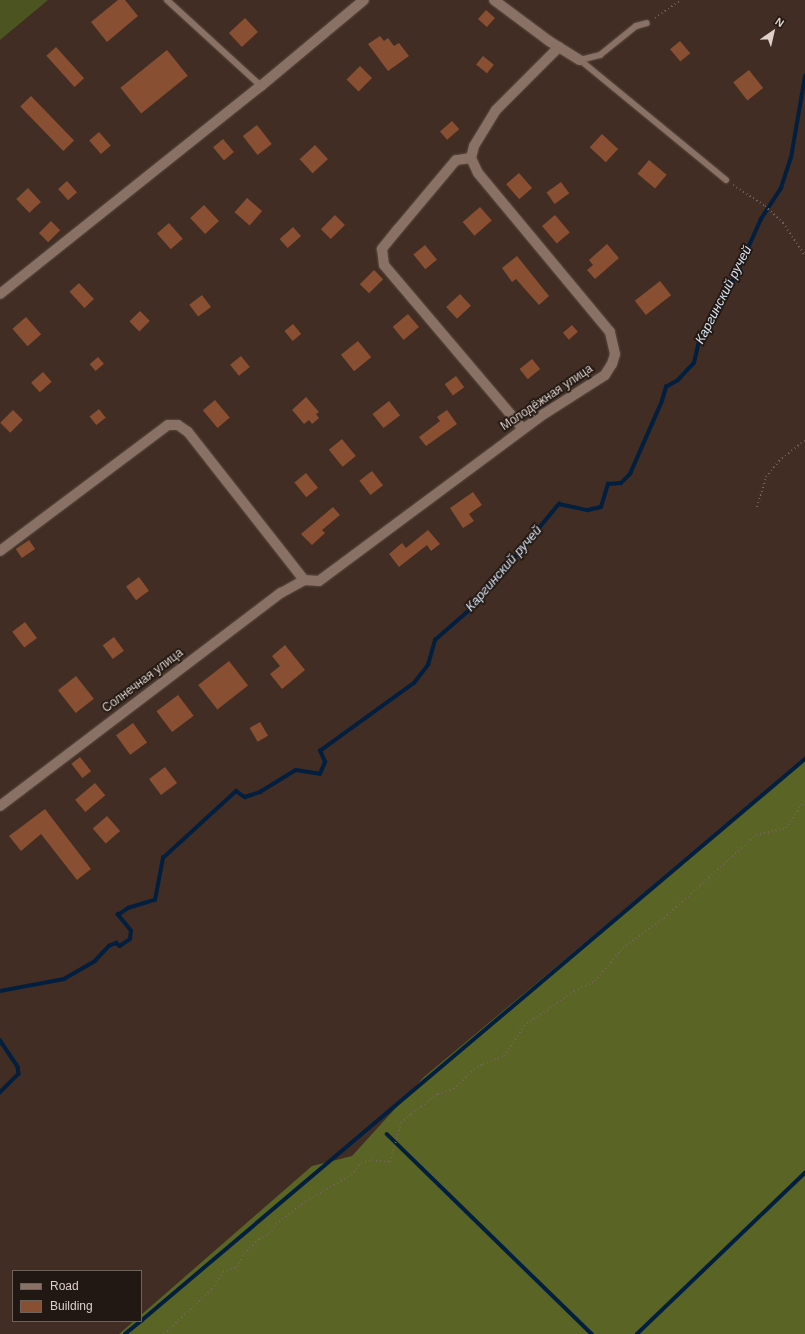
<!DOCTYPE html>
<meta charset="utf-8">
<style>
body{margin:0}
#map{position:relative;width:805px;height:1334px;overflow:hidden;background:#412d23;font-family:Arial,sans-serif}
div>[style]{position:absolute}
.green>*{inset:0;background:#4c5521}
.forest>*{inset:0;background:#5a6525}
.stream>*{height:3.5px;margin:-1.75px;padding:0 1.75px;transform-origin:1.75px;border-radius:1.75px;background:#021f3f}
.building>*{inset:0;background:#894f32;transform-origin:0 0}
.path>*{height:2px;margin-top:-1px;transform-origin:0;background:repeating-linear-gradient(90deg,#75635a 0 1px,transparent 0 4px)}
.roads{filter:drop-shadow(0 0 1px #5a4a40) drop-shadow(0 0 1px #5a4a40)}
.service>*{height:6px;margin:-3px;padding:0 3px;transform-origin:3px;border-radius:3px;background:#897165}
.minor>*{height:10px;margin:-5px;padding:0 5px;transform-origin:5px;border-radius:5px;background:#897165}
span{translate:-50% -50%;white-space:nowrap;text-align:center;line-height:1.15;-webkit-text-stroke:3.5px #211813;paint-order:stroke}
.street-label{font-size:12px;color:#ded1ca}
.water-label{font-size:13px;color:#d8e4f3;font-style:italic}
.legend{position:absolute;left:12px;top:1270px;width:130px;height:52px;box-sizing:border-box;background:#211813;border:1px solid #6d625c;margin:0;padding:5px 7px;list-style:none;font-size:12px;color:#ded1ca}
.legend li{display:flex;align-items:center;gap:8px;height:20px}
.legend b{width:20px;border:1px solid #6d625c}
.north{position:absolute;left:753px;top:12px;width:40px;height:40px;-webkit-text-stroke:3px #211813;paint-order:stroke;rotate:34deg;font-size:11px;font-weight:700;line-height:16px;text-align:center;color:#ded1ca}
.north::after{content:'';display:block;margin:auto;width:14px;height:18px;background:#ded1ca;clip-path:polygon(50% 0,100% 100%,50% 72%,0 100%)}
</style>
<div id="map">
<div class="green">
<div style="clip-path:polygon(0 0,48px 0,0 40px)"></div>
</div>
<div class="forest">
<div style="clip-path:polygon(805px 759px,805px 1334px,119px 1334px,134px 1321px,141px 1321px,141px 1315px,312px 1166px,352px 1156px,424px 1077px)"></div>
</div>
<div class="stream">
<div style="left:0;top:991px;width:65px;rotate:-10.6deg"></div>
<div style="left:64px;top:979px;width:36px;rotate:-30deg"></div>
<div style="left:95px;top:961px;width:21px;rotate:-47deg"></div>
<div style="left:109px;top:946px;width:8px;rotate:-23deg"></div>
<div style="left:116px;top:943px;width:5px;rotate:37deg"></div>
<div style="left:120px;top:946px;width:12px;rotate:-35deg"></div>
<div style="left:130px;top:939px;width:8px;rotate:-83deg"></div>
<div style="left:131px;top:931px;width:21px;rotate:-129deg"></div>
<div style="left:118px;top:915px;width:12px;rotate:-35deg"></div>
<div style="left:128px;top:908px;width:28px;rotate:-17deg"></div>
<div style="left:155px;top:900px;width:43px;rotate:-79.2deg"></div>
<div style="left:163px;top:858px;width:99px;rotate:-42.5deg"></div>
<div style="left:236px;top:791px;width:11px;rotate:34deg"></div>
<div style="left:245px;top:797px;width:16px;rotate:-18deg"></div>
<div style="left:260px;top:792px;width:42px;rotate:-31.4deg"></div>
<div style="left:296px;top:770px;width:24px;rotate:9deg"></div>
<div style="left:320px;top:774px;width:13px;rotate:-67deg"></div>
<div style="left:325px;top:762px;width:12px;rotate:-114deg"></div>
<div style="left:320px;top:751px;width:116px;rotate:-35.9deg"></div>
<div style="left:414px;top:683px;width:23px;rotate:-52deg"></div>
<div style="left:428px;top:665px;width:26px;rotate:-74deg"></div>
<div style="left:435px;top:640px;width:52px;rotate:-41.1deg"></div>
<div style="left:474px;top:606px;width:133px;rotate:-50.2deg"></div>
<div style="left:559px;top:504px;width:30px;rotate:12deg"></div>
<div style="left:588px;top:510px;width:13px;rotate:-13deg"></div>
<div style="left:601px;top:507px;width:24px;rotate:-73deg"></div>
<div style="left:608px;top:484px;width:13px;rotate:-4deg"></div>
<div style="left:621px;top:483px;width:13px;rotate:-45deg"></div>
<div style="left:630px;top:474px;width:80px;rotate:-66.3deg"></div>
<div style="left:662px;top:401px;width:15px;rotate:-74deg"></div>
<div style="left:666px;top:387px;width:14px;rotate:-30deg"></div>
<div style="left:678px;top:380px;width:23px;rotate:-47deg"></div>
<div style="left:694px;top:363px;width:26px;rotate:-77deg"></div>
<div style="left:700px;top:338px;width:73px;rotate:-60.3deg"></div>
<div style="left:736px;top:275px;width:61px;rotate:-65.9deg"></div>
<div style="left:761px;top:219px;width:37px;rotate:-57deg"></div>
<div style="left:781px;top:188px;width:32px;rotate:-72deg"></div>
<div style="left:791px;top:158px;width:83px;rotate:-80.3deg"></div>
<div style="left:0;top:1040px;width:32px;rotate:56deg"></div>
<div style="left:18px;top:1067px;width:7px;rotate:82deg"></div>
<div style="left:19px;top:1074px;width:27px;rotate:135deg"></div>
<div style="left:387px;top:1134px;width:286px;rotate:44.3deg"></div>
<div style="left:141px;top:1321px;width:870px;rotate:-40.24deg"></div>
<div style="left:125px;top:1334px;width:21px;rotate:-39deg"></div>
<div style="left:637px;top:1334px;width:233px;rotate:-43.8deg"></div>
</div>
<div class="building">
<div style="clip-path:polygon(118px 0,125px 0,138px 16px,107px 42px,91px 22px)"></div>
<div style="left:486px;top:10px;width:12px;height:12px;rotate:42deg"></div>
<div style="left:245px;top:18px;width:19px;height:22px;rotate:47deg"></div>
<div style="clip-path:polygon(380px 36px,384px 41px,388px 38px,394px 46px,399px 43px,409px 56px,388px 71px,368px 44px)"></div>
<div style="left:680px;top:41px;width:16px;height:13px;rotate:50deg"></div>
<div style="left:56px;top:47px;width:42px;height:13px;rotate:48deg"></div>
<div style="left:167px;top:50px;width:33px;height:60px;rotate:51deg"></div>
<div style="left:483px;top:56px;width:14px;height:11px;rotate:39deg"></div>
<div style="left:360px;top:66px;width:17px;height:19px;rotate:45deg"></div>
<div style="left:749px;top:70px;width:23px;height:20px;rotate:52deg"></div>
<div style="left:31px;top:96px;width:62px;height:15px;rotate:46deg"></div>
<div style="left:452px;top:121px;width:11px;height:16px;rotate:49deg"></div>
<div style="left:257px;top:125px;width:24px;height:18px;rotate:52deg"></div>
<div style="left:99px;top:132px;width:18px;height:13px;rotate:49deg"></div>
<div style="left:602px;top:134px;width:22px;height:18px;rotate:43deg"></div>
<div style="left:223px;top:139px;width:17px;height:13px;rotate:50deg"></div>
<div style="left:315px;top:145px;width:19px;height:21px;rotate:47deg"></div>
<div style="left:649px;top:160px;width:23px;height:18px;rotate:40deg"></div>
<div style="left:519px;top:173px;width:20px;height:17px;rotate:49deg"></div>
<div style="left:67px;top:181px;width:15px;height:12px;rotate:48deg"></div>
<div style="left:561px;top:182px;width:14px;height:18px;rotate:54deg"></div>
<div style="left:28px;top:188px;width:19px;height:16px;rotate:47deg"></div>
<div style="left:247px;top:198px;width:20px;height:19px;rotate:41deg"></div>
<div style="left:204px;top:205px;width:22px;height:19px;rotate:47deg"></div>
<div style="left:480px;top:207px;width:18px;height:23px;rotate:49deg"></div>
<div style="left:335px;top:215px;width:14px;height:20px;rotate:45deg"></div>
<div style="left:555px;top:215px;width:23px;height:17px;rotate:50deg"></div>
<div style="left:51px;top:221px;width:13px;height:17px;rotate:45deg"></div>
<div style="left:169px;top:223px;width:21px;height:16px;rotate:49deg"></div>
<div style="left:293px;top:227px;width:12px;height:18px;rotate:48deg"></div>
<div style="clip-path:polygon(607px 244px,619px 258px,595px 279px,587px 270px,593px 265px,589px 260px)"></div>
<div style="left:425px;top:245px;width:19px;height:15px;rotate:51deg"></div>
<div style="clip-path:polygon(517px 256px,549px 296px,539px 305px,516px 279px,512px 282px,502px 268px)"></div>
<div style="left:374px;top:270px;width:13px;height:20px;rotate:45deg"></div>
<div style="left:660px;top:281px;width:18px;height:32px;rotate:52deg"></div>
<div style="left:79px;top:283px;width:22px;height:13px;rotate:47deg"></div>
<div style="left:460px;top:294px;width:16px;height:19px;rotate:47deg"></div>
<div style="left:202px;top:295px;width:15px;height:16px;rotate:53deg"></div>
<div style="left:140px;top:311px;width:14px;height:15px;rotate:45deg"></div>
<div style="left:408px;top:314px;width:17px;height:20px;rotate:50deg"></div>
<div style="left:26px;top:317px;width:23px;height:18px;rotate:49deg"></div>
<div style="left:293px;top:324px;width:13px;height:11px;rotate:51deg"></div>
<div style="left:572px;top:325px;width:9px;height:12px;rotate:49deg"></div>
<div style="left:358px;top:341px;width:21px;height:22px;rotate:51deg"></div>
<div style="left:241px;top:356px;width:14px;height:14px;rotate:51deg"></div>
<div style="left:98px;top:357px;width:9px;height:11px;rotate:49deg"></div>
<div style="left:532px;top:359px;width:13px;height:16px;rotate:51deg"></div>
<div style="left:43px;top:372px;width:13px;height:16px;rotate:48deg"></div>
<div style="left:456px;top:376px;width:14px;height:14px;rotate:54deg"></div>
<div style="clip-path:polygon(306px 397px,319px 412px,316px 414px,319px 418px,312px 424px,309px 420px,304px 424px,292px 410px)"></div>
<div style="left:215px;top:400px;width:23px;height:16px;rotate:50deg"></div>
<div style="left:389px;top:401px;width:18px;height:21px;rotate:52deg"></div>
<div style="left:99px;top:409px;width:11px;height:12px;rotate:52deg"></div>
<div style="left:13px;top:410px;width:14px;height:18px;rotate:45deg"></div>
<div style="clip-path:polygon(447px 410px,457px 424px,426px 446px,419px 437px,440px 421px,437px 417px)"></div>
<div style="left:342px;top:439px;width:22px;height:17px;rotate:51deg"></div>
<div style="left:372px;top:471px;width:18px;height:16px;rotate:52deg"></div>
<div style="left:306px;top:473px;width:19px;height:15px;rotate:51deg"></div>
<div style="clip-path:polygon(473px 492px,482px 505px,469px 514px,474px 521px,463px 528px,450px 508px)"></div>
<div style="clip-path:polygon(333px 507px,340px 515px,322px 530px,325px 533px,312px 545px,301px 534px)"></div>
<div style="clip-path:polygon(428px 530px,440px 544px,431px 551px,427px 545px,399px 567px,389px 554px,402px 543px,406px 548px)"></div>
<div style="left:29px;top:540px;width:11px;height:16px;rotate:56deg"></div>
<div style="left:139px;top:577px;width:17px;height:16px;rotate:54deg"></div>
<div style="left:25px;top:622px;width:20px;height:16px;rotate:53deg"></div>
<div style="left:114px;top:637px;width:17px;height:14px;rotate:54deg"></div>
<div style="clip-path:polygon(285px 645px,305px 670px,282px 689px,270px 674px,280px 666px,272px 656px)"></div>
<div style="left:229px;top:661px;width:31px;height:39px;rotate:52deg"></div>
<div style="left:76px;top:676px;width:29px;height:23px;rotate:52deg"></div>
<div style="left:178px;top:695px;width:26px;height:27px;rotate:53deg"></div>
<div style="left:260px;top:722px;width:16px;height:12px;rotate:60deg"></div>
<div style="left:133px;top:723px;width:24px;height:21px;rotate:54deg"></div>
<div style="left:80px;top:757px;width:18px;height:11px;rotate:52deg"></div>
<div style="left:165px;top:767px;width:20px;height:20px;rotate:53deg"></div>
<div style="left:95px;top:783px;width:16px;height:26px;rotate:50deg"></div>
<div style="clip-path:polygon(45px 809px,91px 869px,77px 880px,41px 834px,21px 851px,9px 836px)"></div>
<div style="left:107px;top:816px;width:20px;height:19px;rotate:49deg"></div>
</div>
<div class="path">
<div style="left:655px;top:18px;width:32px;rotate:-35deg"></div>
<div style="left:733px;top:185px;width:38px;rotate:33deg"></div>
<div style="left:765px;top:206px;width:25px;rotate:43deg"></div>
<div style="left:783px;top:223px;width:40px;rotate:56deg"></div>
<div style="left:757px;top:507px;width:31px;rotate:-73deg"></div>
<div style="left:766px;top:477px;width:21px;rotate:-51deg"></div>
<div style="left:779px;top:461px;width:33px;rotate:-39deg"></div>
<div style="left:164px;top:1334px;width:66px;rotate:-43.2deg"></div>
<div style="left:212px;top:1289px;width:20px;rotate:-57deg"></div>
<div style="left:223px;top:1272px;width:15px;rotate:-20deg"></div>
<div style="left:237px;top:1267px;width:15px;rotate:-62deg"></div>
<div style="left:244px;top:1254px;width:21px;rotate:-45deg"></div>
<div style="left:259px;top:1239px;width:11px;rotate:-27deg"></div>
<div style="left:269px;top:1234px;width:12px;rotate:-55deg"></div>
<div style="left:276px;top:1224px;width:38px;rotate:-37deg"></div>
<div style="left:306px;top:1201px;width:52px;rotate:-30deg"></div>
<div style="left:351px;top:1175px;width:16px;rotate:-50deg"></div>
<div style="left:361px;top:1163px;width:11px;rotate:-15deg"></div>
<div style="left:372px;top:1160px;width:18px;rotate:6deg"></div>
<div style="left:390px;top:1162px;width:41px;rotate:-74.2deg"></div>
<div style="left:401px;top:1123px;width:13px;rotate:-42deg"></div>
<div style="left:411px;top:1114px;width:34px;rotate:-37deg"></div>
<div style="left:438px;top:1094px;width:17px;rotate:-17deg"></div>
<div style="left:454px;top:1089px;width:24px;rotate:-45deg"></div>
<div style="left:471px;top:1072px;width:14px;rotate:-34deg"></div>
<div style="left:483px;top:1064px;width:22px;rotate:-21deg"></div>
<div style="left:504px;top:1056px;width:36px;rotate:-56deg"></div>
<div style="left:524px;top:1026px;width:61px;rotate:-35deg"></div>
<div style="left:574px;top:991px;width:23px;rotate:-25deg"></div>
<div style="left:595px;top:981px;width:43px;rotate:-49.7deg"></div>
<div style="left:623px;top:948px;width:51px;rotate:-36.2deg"></div>
<div style="left:664px;top:918px;width:124px;rotate:-42.1deg"></div>
<div style="left:756px;top:835px;width:31px;rotate:-13deg"></div>
<div style="left:786px;top:828px;width:34px;rotate:-56deg"></div>
</div>
<div class="roads">
<div class="service">
<div style="left:167px;top:0;width:127px;rotate:42.5deg"></div>
<div style="left:580px;top:60px;width:189px;rotate:39.4deg"></div>
<div style="left:580px;top:60px;width:21px;rotate:-14deg"></div>
<div style="left:600px;top:55px;width:46px;rotate:-38.9deg"></div>
<div style="left:636px;top:26px;width:11px;rotate:-15deg"></div>
</div>
<div class="minor">
<div style="left:494px;top:0;width:69px;rotate:36.7deg"></div>
<div style="left:549px;top:41px;width:36px;rotate:32deg"></div>
<div style="left:471px;top:158px;width:15px;rotate:172deg"></div>
<div style="left:456px;top:160px;width:90px;rotate:130deg"></div>
<div style="left:398px;top:229px;width:26px;rotate:129deg"></div>
<div style="left:382px;top:249px;width:16px;rotate:83deg"></div>
<div style="left:384px;top:265px;width:215px;rotate:49.7deg"></div>
<div style="left:0;top:294px;width:334px;rotate:-38.6deg"></div>
<div style="left:261px;top:86px;width:134px;rotate:-39.9deg"></div>
<div style="left:0;top:551px;width:210px;rotate:-36.9deg"></div>
<div style="left:168px;top:425px;width:10px"></div>
<div style="left:178px;top:425px;width:12px;rotate:35deg"></div>
<div style="left:188px;top:432px;width:188px;rotate:51.9deg"></div>
<div style="left:304px;top:580px;width:15px;rotate:4deg"></div>
<div style="left:319px;top:581px;width:280px;rotate:-36.6deg"></div>
<div style="left:544px;top:414px;width:72px;rotate:-32.6deg"></div>
<div style="left:605px;top:375px;width:13px;rotate:-58deg"></div>
<div style="left:612px;top:364px;width:10px;rotate:-73deg"></div>
<div style="left:615px;top:354px;width:23px;rotate:-103deg"></div>
<div style="left:610px;top:332px;width:207px;rotate:-129.7deg"></div>
<div style="left:478px;top:173px;width:17px;rotate:-115deg"></div>
<div style="left:471px;top:158px;width:12px;rotate:-76deg"></div>
<div style="left:474px;top:146px;width:42px;rotate:-58.6deg"></div>
<div style="left:496px;top:110px;width:89px;rotate:-45deg"></div>
<div style="left:0;top:806px;width:353px;rotate:-37.2deg"></div>
<div style="left:281px;top:593px;width:26px;rotate:-29deg"></div>
</div>
</div>
<div class="street-label">
<span style="left:547px;top:398px;rotate:-34deg">Молодёжная улица</span>
<span style="left:143px;top:681px;rotate:-37deg">Солнечная улица</span>
</div>
<div class="water-label">
<span style="left:724px;top:295px;rotate:-63deg">Каргинский ручей</span>
<span style="left:504px;top:569px;rotate:-49deg">Каргинский ручей</span>
</div>
<ul class="legend">
<li><b style="height:5px;background:#897165"></b>Road</li>
<li><b style="height:11px;background:#894f32"></b>Building</li>
</ul>
<div class="north">N</div>
</div>
